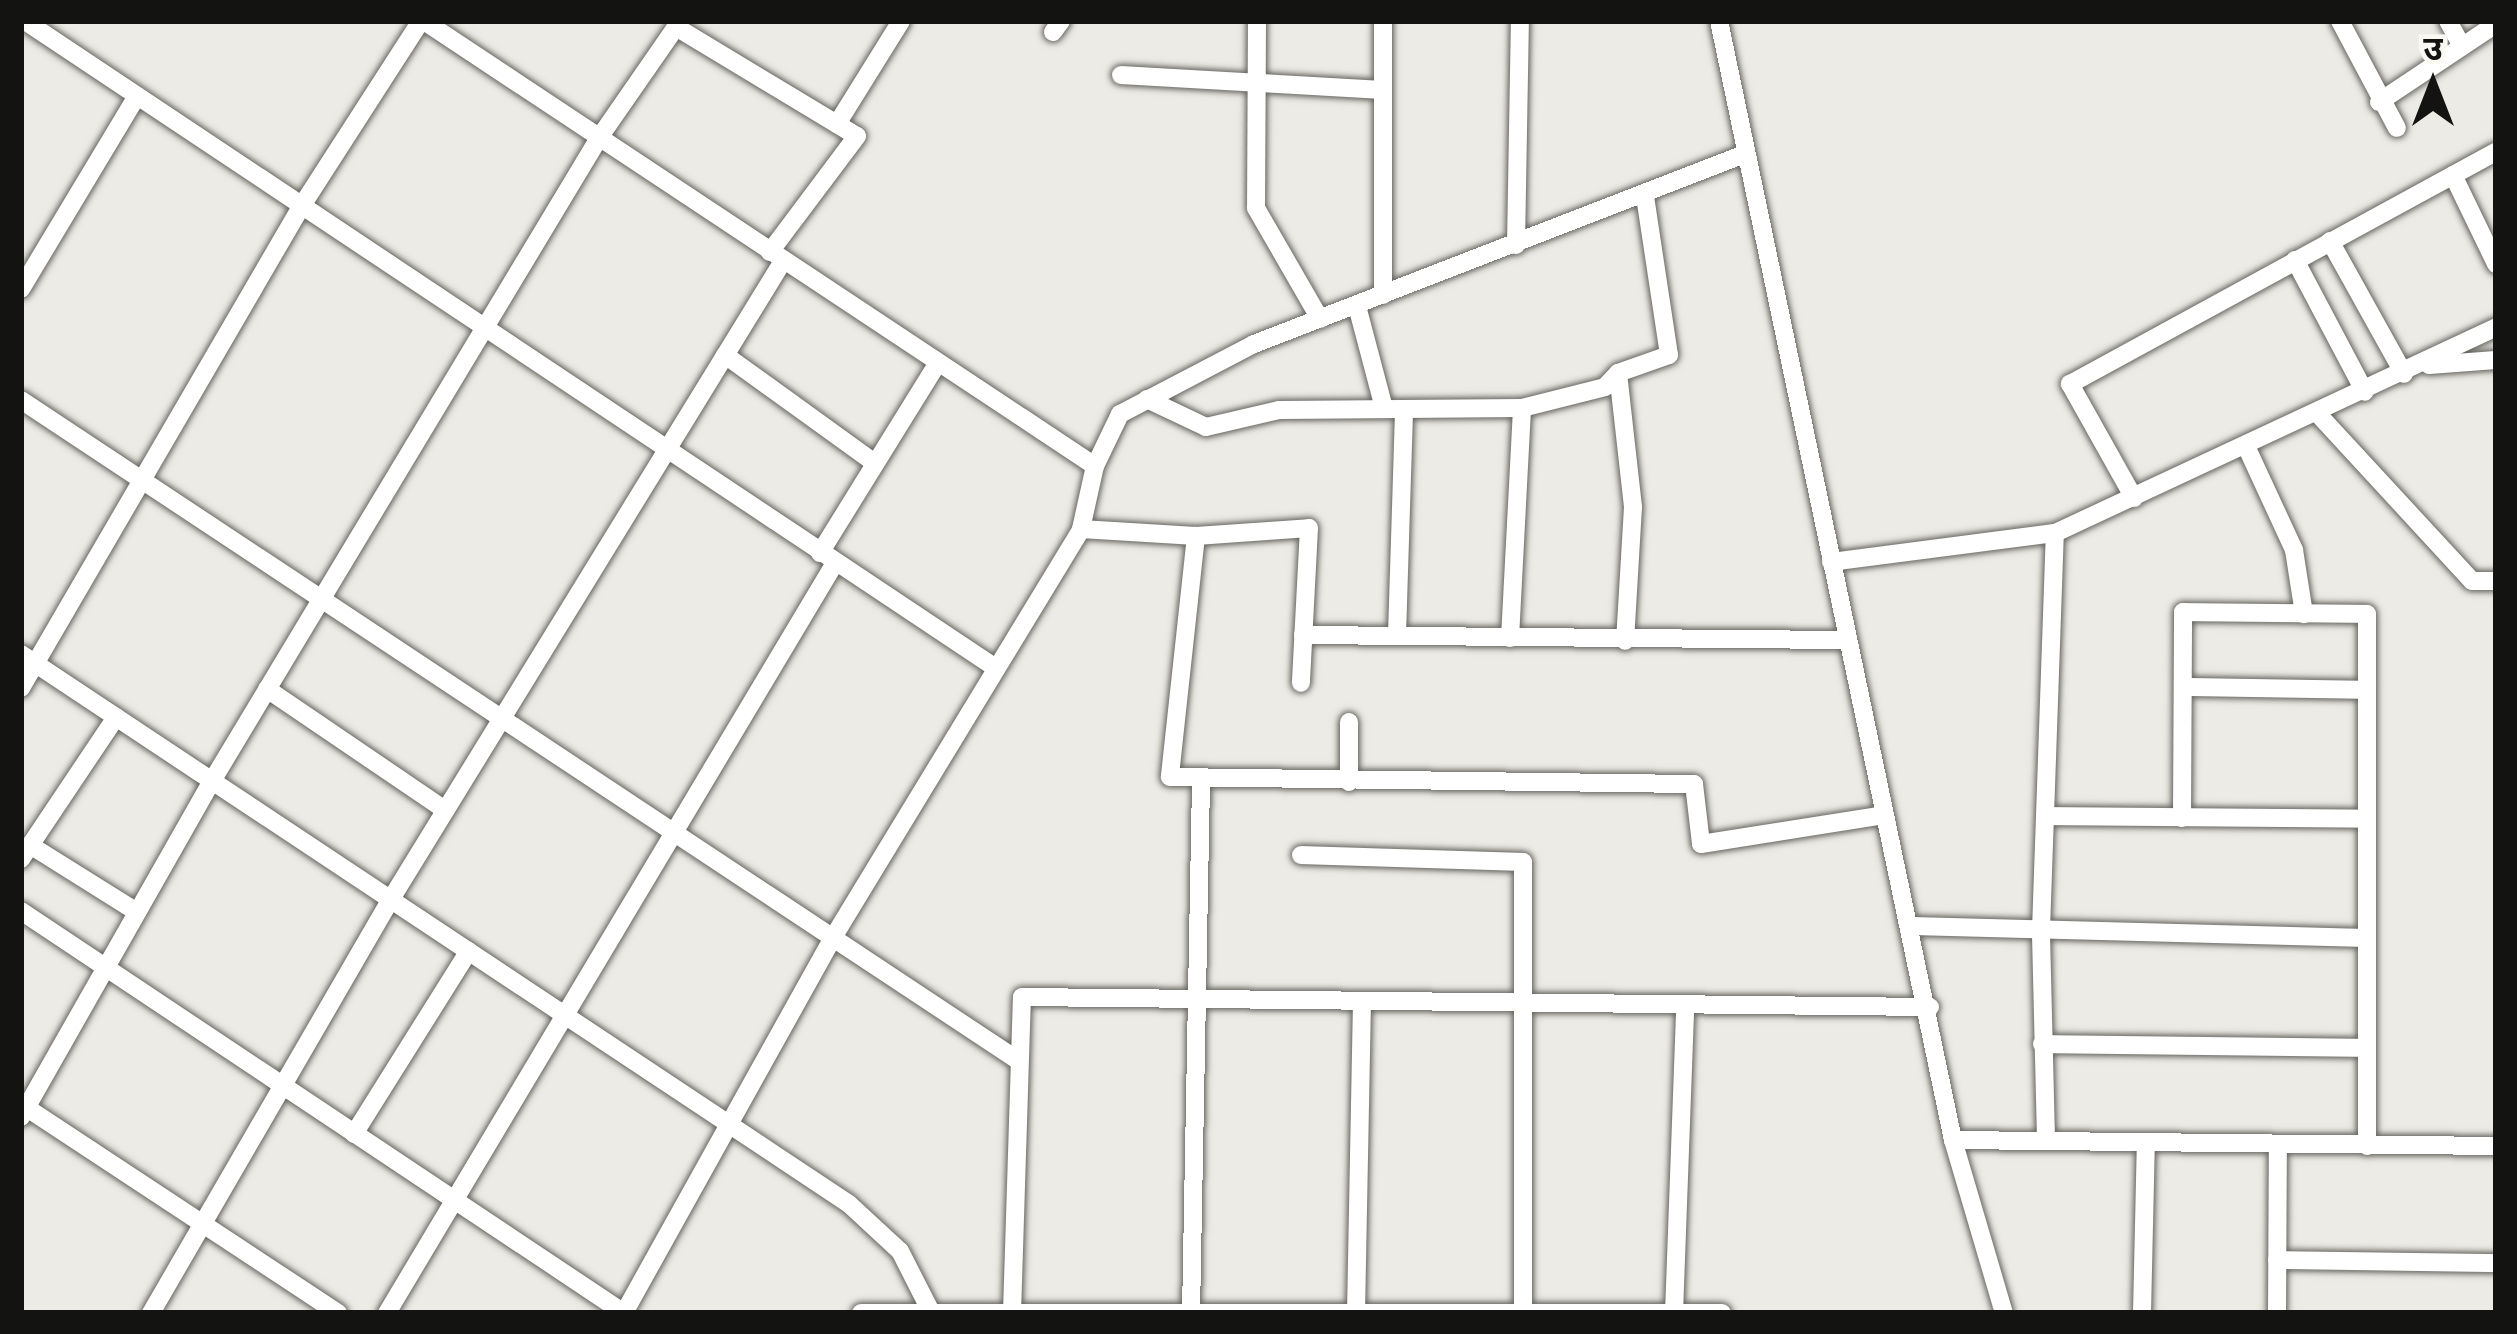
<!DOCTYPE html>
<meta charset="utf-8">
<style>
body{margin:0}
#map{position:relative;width:2517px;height:1334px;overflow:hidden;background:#edebe5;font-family:Inter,"Noto Sans Devanagari",sans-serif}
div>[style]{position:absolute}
.roads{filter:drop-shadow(0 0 3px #666560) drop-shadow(0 0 3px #666560)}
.street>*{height:18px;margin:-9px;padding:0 9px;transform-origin:9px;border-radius:9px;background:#fff}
span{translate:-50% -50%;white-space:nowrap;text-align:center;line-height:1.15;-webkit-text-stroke:12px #faf9f2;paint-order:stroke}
.frame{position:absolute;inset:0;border:24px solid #131311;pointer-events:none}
.north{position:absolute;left:2373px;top:24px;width:120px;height:120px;-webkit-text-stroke:9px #faf9f2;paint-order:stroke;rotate:0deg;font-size:33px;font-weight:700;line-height:48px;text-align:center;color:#131311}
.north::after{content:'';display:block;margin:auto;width:42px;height:54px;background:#131311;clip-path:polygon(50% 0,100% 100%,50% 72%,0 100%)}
</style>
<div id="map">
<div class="roads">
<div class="street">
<div style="left:25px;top:21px;width:1167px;rotate:33.68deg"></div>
<div style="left:424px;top:21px;width:805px;rotate:33.55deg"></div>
<div style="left:1257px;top:21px;width:187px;rotate:90.3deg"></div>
<div style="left:1256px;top:208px;width:128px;rotate:60deg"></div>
<div style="left:1719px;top:21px;width:1143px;rotate:78.19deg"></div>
<div style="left:1953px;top:1140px;width:180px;rotate:73.6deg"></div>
<div style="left:2340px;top:21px;width:121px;rotate:62deg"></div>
<div style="left:2448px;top:21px;width:29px;rotate:61deg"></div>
<div style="left:676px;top:27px;width:211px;rotate:31.1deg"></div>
<div style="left:857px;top:136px;width:145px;rotate:126.9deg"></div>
<div style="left:1053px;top:32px;width:14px;rotate:-54deg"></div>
<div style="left:1121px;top:75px;width:262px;rotate:3.3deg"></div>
<div style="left:2379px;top:102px;width:141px;rotate:-33.7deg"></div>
<div style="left:837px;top:124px;width:121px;rotate:-58.1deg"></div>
<div style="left:2453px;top:175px;width:99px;rotate:64.2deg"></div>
<div style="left:2330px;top:241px;width:152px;rotate:60.9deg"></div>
<div style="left:1516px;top:245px;width:224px;rotate:-89deg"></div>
<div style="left:2295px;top:260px;width:149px;rotate:62.1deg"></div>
<div style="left:21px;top:289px;width:225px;rotate:-59deg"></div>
<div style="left:1383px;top:295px;width:274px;rotate:-90deg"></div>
<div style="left:1357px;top:306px;width:106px;rotate:75.2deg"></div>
<div style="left:725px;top:355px;width:185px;rotate:35.8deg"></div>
<div style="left:2429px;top:365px;width:67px;rotate:-4.3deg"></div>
<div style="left:1618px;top:373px;width:135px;rotate:83.6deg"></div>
<div style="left:1633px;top:507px;width:134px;rotate:93.4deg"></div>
<div style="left:1147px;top:399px;width:65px;rotate:25.4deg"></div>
<div style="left:1206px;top:427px;width:75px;rotate:-13.1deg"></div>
<div style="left:1279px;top:410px;width:243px;rotate:-0.5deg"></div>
<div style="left:1522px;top:408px;width:86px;rotate:-14.2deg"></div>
<div style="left:1605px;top:387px;width:19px;rotate:-47deg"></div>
<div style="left:1618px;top:373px;width:54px;rotate:-19.4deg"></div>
<div style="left:1669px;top:355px;width:160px;rotate:-98.6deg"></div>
<div style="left:21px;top:400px;width:1197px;rotate:33.52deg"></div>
<div style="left:2318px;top:414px;width:227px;rotate:47.3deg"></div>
<div style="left:2472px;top:581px;width:24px"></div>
<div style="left:2246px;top:446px;width:115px;rotate:65.2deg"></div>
<div style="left:2294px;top:550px;width:65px;rotate:81.1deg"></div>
<div style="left:2134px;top:498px;width:131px;rotate:-119.3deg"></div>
<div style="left:2070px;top:384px;width:485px;rotate:-28.6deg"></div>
<div style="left:1081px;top:529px;width:115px;rotate:3.5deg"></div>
<div style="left:1196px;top:536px;width:113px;rotate:-4deg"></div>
<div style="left:1309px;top:528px;width:155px;rotate:93deg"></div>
<div style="left:1196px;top:536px;width:242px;rotate:96.2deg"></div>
<div style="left:1170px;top:777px;width:524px;rotate:0.77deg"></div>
<div style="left:1694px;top:784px;width:60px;rotate:83.3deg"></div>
<div style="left:1701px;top:844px;width:185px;rotate:-9deg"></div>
<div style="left:820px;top:553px;width:222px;rotate:-58.2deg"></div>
<div style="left:1831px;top:562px;width:226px;rotate:-7.4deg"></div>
<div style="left:2055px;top:533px;width:487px;rotate:-25deg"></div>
<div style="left:1303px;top:635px;width:542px;rotate:0.53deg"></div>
<div style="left:1397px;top:635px;width:226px;rotate:-88.2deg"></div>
<div style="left:1510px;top:638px;width:230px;rotate:-87deg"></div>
<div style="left:21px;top:654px;width:994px;rotate:33.59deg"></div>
<div style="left:849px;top:1204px;width:69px;rotate:42.7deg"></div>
<div style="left:900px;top:1251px;width:66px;rotate:63deg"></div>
<div style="left:2183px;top:687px;width:184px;rotate:0.9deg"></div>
<div style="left:21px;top:688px;width:557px;rotate:-59.8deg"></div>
<div style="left:301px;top:207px;width:221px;rotate:-57.2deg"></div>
<div style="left:267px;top:689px;width:215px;rotate:34.2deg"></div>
<div style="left:1349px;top:782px;width:60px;rotate:-90deg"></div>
<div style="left:2048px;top:816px;width:319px;rotate:0.5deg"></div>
<div style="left:2182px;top:818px;width:206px;rotate:-89.7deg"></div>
<div style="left:2183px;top:612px;width:184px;rotate:0.6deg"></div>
<div style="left:2367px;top:614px;width:532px;rotate:90deg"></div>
<div style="left:30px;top:845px;width:126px;rotate:32.1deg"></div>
<div style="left:1301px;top:855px;width:222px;rotate:1.8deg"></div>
<div style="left:1523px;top:862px;width:451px;rotate:90deg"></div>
<div style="left:21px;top:859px;width:171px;rotate:-56.2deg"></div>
<div style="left:21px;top:911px;width:725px;rotate:33.69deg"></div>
<div style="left:1912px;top:926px;width:455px;rotate:1.5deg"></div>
<div style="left:2042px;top:1044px;width:325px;rotate:0.7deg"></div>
<div style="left:21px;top:1104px;width:380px;rotate:33.4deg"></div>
<div style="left:21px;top:1117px;width:386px;rotate:-60.4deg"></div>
<div style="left:212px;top:781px;width:750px;rotate:-58.96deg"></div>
<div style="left:599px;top:138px;width:142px;rotate:-55.3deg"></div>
<div style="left:354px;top:1134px;width:216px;rotate:-57.9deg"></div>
<div style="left:2046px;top:1139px;width:209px;rotate:-91.4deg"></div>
<div style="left:2041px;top:930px;width:397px;rotate:-88deg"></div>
<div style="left:1953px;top:1140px;width:543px;rotate:0.63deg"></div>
<div style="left:2277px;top:1260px;width:219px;rotate:0.8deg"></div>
<div style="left:151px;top:1313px;width:479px;rotate:-59.9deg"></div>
<div style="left:391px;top:899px;width:749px;rotate:-58.43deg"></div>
<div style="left:387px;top:1313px;width:874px;rotate:-59.15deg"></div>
<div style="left:624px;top:1313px;width:432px;rotate:-60.9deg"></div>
<div style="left:834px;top:936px;width:476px;rotate:-58.7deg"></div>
<div style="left:1081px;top:529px;width:65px;rotate:-77.5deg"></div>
<div style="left:1095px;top:466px;width:58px;rotate:-64.3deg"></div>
<div style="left:1120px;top:414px;width:151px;rotate:-27.6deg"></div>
<div style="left:1254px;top:344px;width:523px;rotate:-21.17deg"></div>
<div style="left:861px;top:1313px;width:861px"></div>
<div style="left:1012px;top:1313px;width:316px;rotate:-88.2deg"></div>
<div style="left:1022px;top:997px;width:908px;rotate:0.63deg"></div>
<div style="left:1191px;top:1313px;width:532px;rotate:-88.92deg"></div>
<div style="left:1356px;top:1313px;width:312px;rotate:-88.9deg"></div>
<div style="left:1674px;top:1313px;width:307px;rotate:-87.9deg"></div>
<div style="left:2142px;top:1313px;width:171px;rotate:-88.7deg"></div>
<div style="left:2277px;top:1313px;width:169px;rotate:-89.7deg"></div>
</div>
</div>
<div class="frame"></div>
<div class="north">उ</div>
</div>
